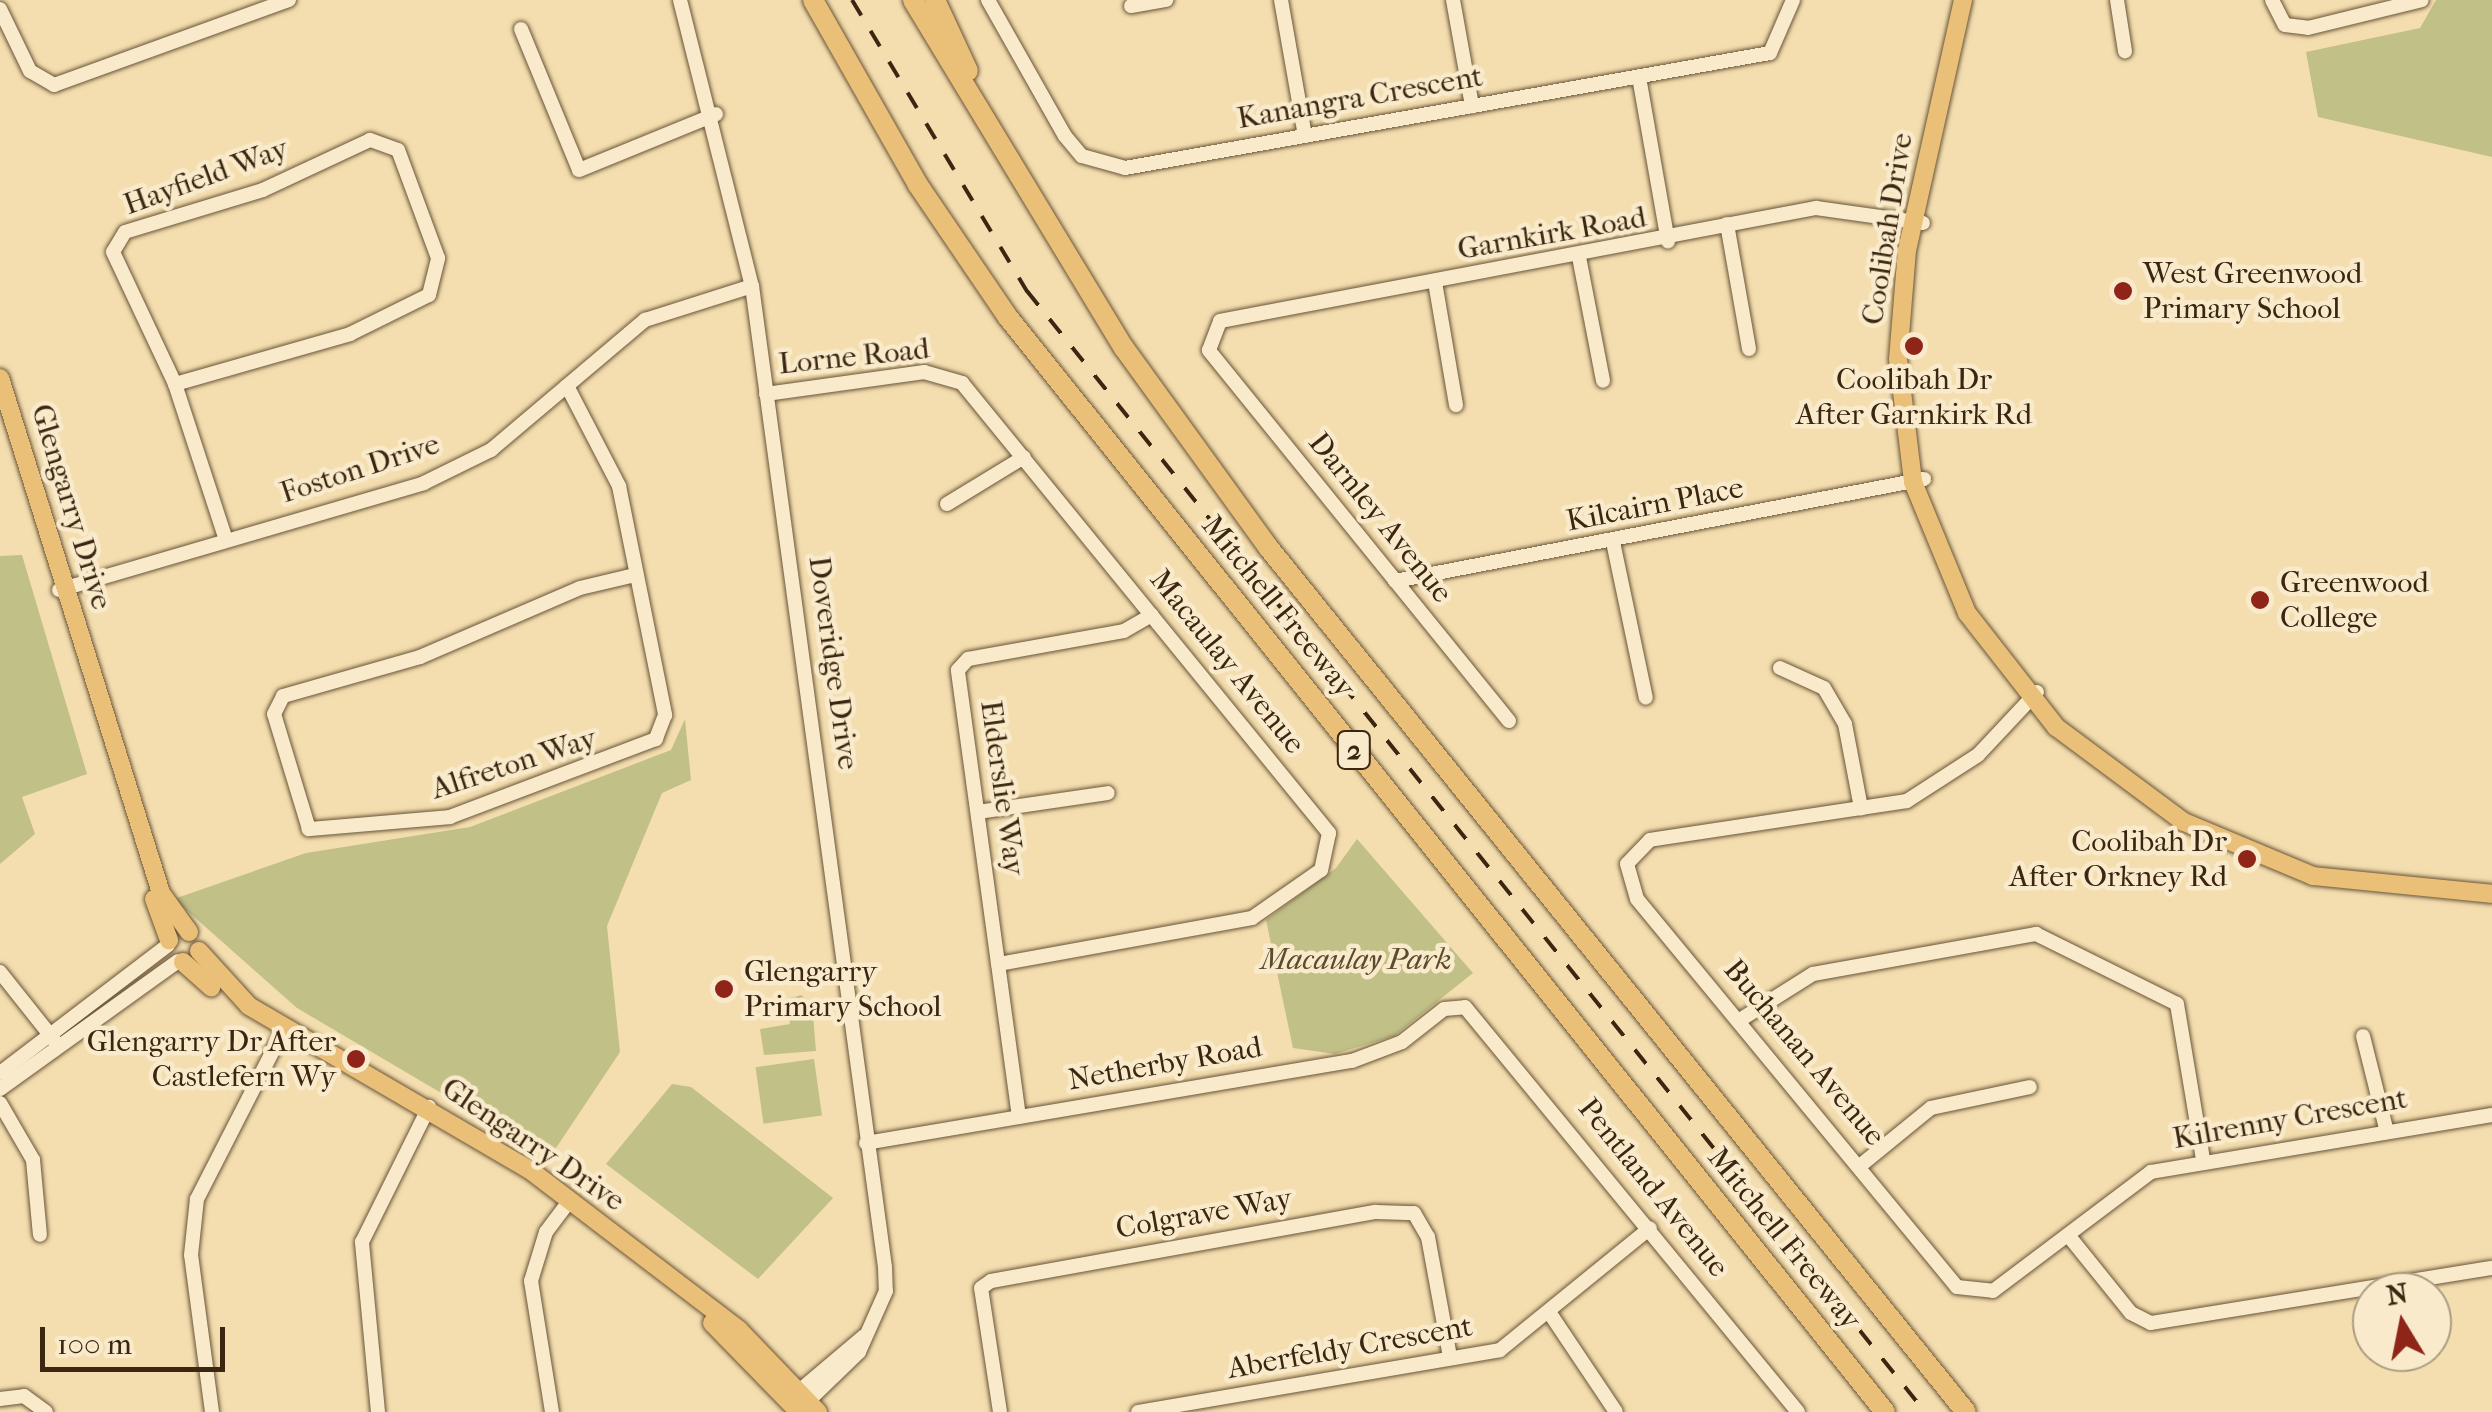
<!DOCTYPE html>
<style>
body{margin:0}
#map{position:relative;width:2492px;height:1412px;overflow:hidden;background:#f4deaf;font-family:"IM FELL French Canon",serif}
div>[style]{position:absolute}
.green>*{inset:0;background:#c0c087;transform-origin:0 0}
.roads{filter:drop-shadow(0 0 2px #695438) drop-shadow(0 0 2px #695438)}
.minor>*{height:14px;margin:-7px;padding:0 7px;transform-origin:7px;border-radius:7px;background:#f8eacb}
.major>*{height:18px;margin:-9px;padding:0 9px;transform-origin:9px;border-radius:9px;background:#eabf78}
.highway>*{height:20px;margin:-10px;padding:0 10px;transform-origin:10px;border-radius:10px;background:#eabf78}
.rail>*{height:4px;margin-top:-2px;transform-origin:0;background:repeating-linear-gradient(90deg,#3b2611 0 18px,transparent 0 36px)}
.dots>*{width:28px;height:28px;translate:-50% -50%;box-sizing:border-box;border:5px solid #f8eacb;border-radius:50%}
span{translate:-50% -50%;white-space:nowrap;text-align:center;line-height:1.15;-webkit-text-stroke:9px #f8eacb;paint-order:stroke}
.shield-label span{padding:2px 8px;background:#f8eacb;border:2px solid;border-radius:8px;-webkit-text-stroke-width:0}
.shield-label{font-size:28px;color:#3b2611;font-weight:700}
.street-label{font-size:30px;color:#3b2611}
.poi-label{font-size:30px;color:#3b2611}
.left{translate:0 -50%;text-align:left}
.right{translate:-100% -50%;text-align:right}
.park-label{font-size:30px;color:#5c4c2e;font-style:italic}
.north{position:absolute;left:2352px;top:1272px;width:100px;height:100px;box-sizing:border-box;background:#f8eacb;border:2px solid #ac9c81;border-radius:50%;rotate:350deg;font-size:28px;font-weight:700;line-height:40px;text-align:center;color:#3b2611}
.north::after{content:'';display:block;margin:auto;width:35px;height:45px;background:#8f2418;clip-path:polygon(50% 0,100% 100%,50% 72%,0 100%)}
.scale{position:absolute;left:40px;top:1327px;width:185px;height:45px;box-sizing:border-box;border:5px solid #3b2611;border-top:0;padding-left:12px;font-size:30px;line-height:35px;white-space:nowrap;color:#3b2611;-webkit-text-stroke:8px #f8eacb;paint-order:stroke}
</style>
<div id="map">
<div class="green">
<div style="clip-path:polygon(2436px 0,2492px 0,2492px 157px,2318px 117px,2306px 52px,2420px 28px)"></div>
<div style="clip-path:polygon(22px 555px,87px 774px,22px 797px,35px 834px,0 864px,0 556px)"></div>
<div style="clip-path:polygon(685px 719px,691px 780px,662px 793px,607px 926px,620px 1052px,550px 1157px,297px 1008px,174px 899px,306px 853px,470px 827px,671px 750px)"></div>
<div style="clip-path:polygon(1357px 839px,1473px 973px,1394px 1036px,1335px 1054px,1293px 1048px,1266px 920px,1336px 868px)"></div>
<div style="clip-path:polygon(801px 995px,812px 1003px,816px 1051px,764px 1055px,760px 1029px,790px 1024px,787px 999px)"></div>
<div style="left:814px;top:1059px;width:57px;height:59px;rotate:82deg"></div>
<div style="clip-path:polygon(672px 1084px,691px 1087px,833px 1198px,758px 1279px,606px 1164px)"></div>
</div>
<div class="roads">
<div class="minor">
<div style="left:680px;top:0;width:295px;rotate:75.9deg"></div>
<div style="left:752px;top:286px;width:990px;rotate:82.28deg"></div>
<div style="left:885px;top:1267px;width:24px;rotate:88deg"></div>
<div style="left:886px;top:1291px;width:67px;rotate:113.9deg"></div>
<div style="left:859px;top:1352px;width:78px;rotate:136deg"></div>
<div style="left:988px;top:0;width:156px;rotate:60.5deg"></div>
<div style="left:1065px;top:136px;width:26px;rotate:50deg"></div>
<div style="left:1082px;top:156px;width:45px;rotate:15.6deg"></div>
<div style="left:1125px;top:168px;width:655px;rotate:-10.11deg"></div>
<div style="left:1770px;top:53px;width:58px;rotate:-66.5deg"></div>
<div style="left:1281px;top:0;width:138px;rotate:80deg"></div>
<div style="left:1453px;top:0;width:108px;rotate:79.8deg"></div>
<div style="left:2117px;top:0;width:52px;rotate:81.1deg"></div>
<div style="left:2272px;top:0;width:28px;rotate:63deg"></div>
<div style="left:2285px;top:25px;width:23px;rotate:7deg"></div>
<div style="left:2308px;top:28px;width:117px;rotate:-13.8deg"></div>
<div style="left:1131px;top:6px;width:36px;rotate:-10deg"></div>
<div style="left:0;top:9px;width:69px;rotate:64.2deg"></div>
<div style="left:30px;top:71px;width:28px;rotate:30deg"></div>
<div style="left:54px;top:85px;width:250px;rotate:-19.9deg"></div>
<div style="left:521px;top:29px;width:152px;rotate:67.6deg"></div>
<div style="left:579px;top:170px;width:148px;rotate:-22.2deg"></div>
<div style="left:1639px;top:77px;width:167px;rotate:80deg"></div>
<div style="left:1727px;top:224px;width:127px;rotate:80deg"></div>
<div style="left:1579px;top:257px;width:126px;rotate:79deg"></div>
<div style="left:1435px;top:282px;width:125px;rotate:80.3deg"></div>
<div style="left:175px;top:384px;width:182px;rotate:-15.9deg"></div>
<div style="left:350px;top:334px;width:88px;rotate:-26.3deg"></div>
<div style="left:429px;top:295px;width:38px;rotate:-76deg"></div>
<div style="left:438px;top:258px;width:115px;rotate:-110.3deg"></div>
<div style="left:398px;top:150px;width:30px;rotate:-160deg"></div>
<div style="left:370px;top:140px;width:118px;rotate:155deg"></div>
<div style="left:263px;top:190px;width:144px;rotate:163.1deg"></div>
<div style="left:125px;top:232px;width:23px;rotate:121deg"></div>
<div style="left:113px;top:252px;width:146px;rotate:64.8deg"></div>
<div style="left:175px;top:384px;width:164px;rotate:71.9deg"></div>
<div style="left:567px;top:386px;width:113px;rotate:62.5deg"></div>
<div style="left:619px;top:486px;width:234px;rotate:78.6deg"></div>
<div style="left:665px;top:715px;width:26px;rotate:111deg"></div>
<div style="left:656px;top:739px;width:220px;rotate:159.3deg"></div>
<div style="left:450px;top:817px;width:142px;rotate:175.1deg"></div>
<div style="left:309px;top:829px;width:120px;rotate:-106.9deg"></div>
<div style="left:274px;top:714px;width:20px;rotate:-63deg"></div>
<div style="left:283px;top:696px;width:142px;rotate:-15.9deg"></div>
<div style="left:420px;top:657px;width:174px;rotate:-23.3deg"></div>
<div style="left:580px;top:588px;width:57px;rotate:-13.3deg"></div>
<div style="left:766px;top:394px;width:160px;rotate:-7.9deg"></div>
<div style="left:924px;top:372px;width:40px;rotate:16deg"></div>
<div style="left:962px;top:383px;width:581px;rotate:50.8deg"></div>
<div style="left:1329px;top:833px;width:38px;rotate:102deg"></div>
<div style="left:1321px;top:870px;width:84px;rotate:145.2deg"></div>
<div style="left:1252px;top:918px;width:258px;rotate:169.7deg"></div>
<div style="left:947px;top:504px;width:90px;rotate:-31.4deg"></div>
<div style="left:1613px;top:542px;width:159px;rotate:78.1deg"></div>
<div style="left:1395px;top:581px;width:539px;rotate:-10.91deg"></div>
<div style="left:59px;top:590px;width:380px;rotate:-16.3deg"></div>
<div style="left:424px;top:483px;width:75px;rotate:-26.2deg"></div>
<div style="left:491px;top:450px;width:202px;rotate:-40.2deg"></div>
<div style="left:645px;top:320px;width:112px;rotate:-17.6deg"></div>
<div style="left:1780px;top:668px;width:48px;rotate:24.4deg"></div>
<div style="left:1824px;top:688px;width:42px;rotate:59.7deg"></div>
<div style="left:1845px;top:724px;width:86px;rotate:79.2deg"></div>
<div style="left:2037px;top:692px;width:86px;rotate:133.1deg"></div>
<div style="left:1978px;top:755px;width:85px;rotate:147.1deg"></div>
<div style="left:1907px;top:801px;width:260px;rotate:171.4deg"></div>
<div style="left:1650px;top:840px;width:33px;rotate:134deg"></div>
<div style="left:1627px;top:864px;width:36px;rotate:74deg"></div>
<div style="left:1637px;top:899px;width:503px;rotate:50.49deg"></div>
<div style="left:1957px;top:1287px;width:36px;rotate:6deg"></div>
<div style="left:1993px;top:1291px;width:198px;rotate:-37deg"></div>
<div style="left:2151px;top:1172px;width:346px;rotate:-9.5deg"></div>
<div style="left:1509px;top:721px;width:477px;rotate:-129deg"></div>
<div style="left:1209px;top:350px;width:31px;rotate:-69deg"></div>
<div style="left:1220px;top:321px;width:607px;rotate:-10.74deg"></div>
<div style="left:1816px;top:208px;width:108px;rotate:8deg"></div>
<div style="left:978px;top:812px;width:131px;rotate:-8.3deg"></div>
<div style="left:0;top:972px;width:87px;rotate:51.5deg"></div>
<div style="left:1743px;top:1018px;width:83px;rotate:-32.2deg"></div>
<div style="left:1813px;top:974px;width:227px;rotate:-10.2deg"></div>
<div style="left:2036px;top:934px;width:157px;rotate:26.4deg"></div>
<div style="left:2177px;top:1004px;width:157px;rotate:80.5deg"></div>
<div style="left:2363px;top:1036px;width:95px;rotate:76deg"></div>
<div style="left:0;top:1073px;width:211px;rotate:-37.3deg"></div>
<div style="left:0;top:1089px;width:219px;rotate:-35.7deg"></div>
<div style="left:0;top:1103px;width:66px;rotate:59.9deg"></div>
<div style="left:33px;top:1160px;width:75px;rotate:84.7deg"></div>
<div style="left:1019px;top:1117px;width:451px;rotate:-97.8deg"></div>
<div style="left:958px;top:670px;width:15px;rotate:-48deg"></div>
<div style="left:968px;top:659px;width:158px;rotate:-10.2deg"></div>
<div style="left:1124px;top:631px;width:32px;rotate:-30deg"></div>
<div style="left:866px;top:1143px;width:493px;rotate:-9.6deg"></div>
<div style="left:1352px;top:1061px;width:53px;rotate:-20.8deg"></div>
<div style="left:1402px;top:1042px;width:53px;rotate:-38.2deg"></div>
<div style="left:1444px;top:1009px;width:21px;rotate:-5deg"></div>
<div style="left:1465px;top:1007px;width:524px;rotate:50.57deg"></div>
<div style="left:1861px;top:1165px;width:90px;rotate:-39.2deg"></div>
<div style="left:1931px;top:1108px;width:101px;rotate:-12deg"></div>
<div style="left:2068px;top:1235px;width:100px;rotate:51.1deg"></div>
<div style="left:2131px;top:1313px;width:22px;rotate:27deg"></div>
<div style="left:2151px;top:1323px;width:345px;rotate:-9.2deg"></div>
<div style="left:1549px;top:1312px;width:120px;rotate:56.2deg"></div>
<div style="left:793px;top:1396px;width:93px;rotate:-40.2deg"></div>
<div style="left:0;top:1399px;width:24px;rotate:-7deg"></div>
<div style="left:24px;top:1396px;width:27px;rotate:36deg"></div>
<div style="left:212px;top:1412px;width:158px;rotate:-97.6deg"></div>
<div style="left:191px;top:1255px;width:56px;rotate:-83.9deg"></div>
<div style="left:197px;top:1199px;width:191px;rotate:-62.9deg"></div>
<div style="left:378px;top:1412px;width:171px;rotate:-95.4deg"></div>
<div style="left:362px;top:1242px;width:151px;rotate:-63.6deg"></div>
<div style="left:552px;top:1412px;width:133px;rotate:-99.1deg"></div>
<div style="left:531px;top:1281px;width:51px;rotate:-73deg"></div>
<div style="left:546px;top:1232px;width:40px;rotate:-53deg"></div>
<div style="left:1000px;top:1412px;width:125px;rotate:-98.7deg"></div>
<div style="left:981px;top:1288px;width:12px;rotate:-35deg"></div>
<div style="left:991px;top:1281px;width:391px;rotate:-10.2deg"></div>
<div style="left:1376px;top:1212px;width:38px;rotate:2deg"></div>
<div style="left:1414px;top:1213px;width:28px;rotate:60deg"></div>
<div style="left:1428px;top:1237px;width:122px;rotate:79.6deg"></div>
<div style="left:1138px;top:1412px;width:367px;rotate:-9.7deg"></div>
<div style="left:1500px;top:1350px;width:193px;rotate:-39.1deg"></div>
</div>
<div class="major">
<div style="left:1963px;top:0;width:256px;rotate:102.6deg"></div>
<div style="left:1907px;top:250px;width:109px;rotate:94.7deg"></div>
<div style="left:1898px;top:359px;width:124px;rotate:83deg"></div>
<div style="left:1913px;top:482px;width:142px;rotate:67.6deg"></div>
<div style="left:1967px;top:613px;width:145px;rotate:52deg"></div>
<div style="left:2056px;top:727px;width:159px;rotate:36.6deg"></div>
<div style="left:2184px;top:822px;width:140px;rotate:22.7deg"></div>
<div style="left:2313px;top:876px;width:180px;rotate:5.7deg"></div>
<div style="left:0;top:378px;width:540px;rotate:72.64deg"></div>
<div style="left:161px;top:893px;width:48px;rotate:54.3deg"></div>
<div style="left:154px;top:899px;width:44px;rotate:69.9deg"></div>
<div style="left:199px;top:951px;width:74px;rotate:47.7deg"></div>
<div style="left:249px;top:1006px;width:325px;rotate:30.3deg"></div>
<div style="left:530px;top:1170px;width:263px;rotate:37.4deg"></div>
<div style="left:739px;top:1330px;width:114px;rotate:46.1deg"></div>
<div style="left:183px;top:962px;width:38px;rotate:42deg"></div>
<div style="left:712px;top:1323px;width:124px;rotate:45.7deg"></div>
</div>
<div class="highway">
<div style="left:813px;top:0;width:213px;rotate:60.4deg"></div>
<div style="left:918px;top:185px;width:158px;rotate:55.8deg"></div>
<div style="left:1007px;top:316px;width:1404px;rotate:51.3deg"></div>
<div style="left:913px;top:0;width:407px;rotate:58.8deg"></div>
<div style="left:1124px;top:348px;width:246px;rotate:54.1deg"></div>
<div style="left:1268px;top:547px;width:1111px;rotate:51.1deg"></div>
<div style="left:935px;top:0;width:78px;rotate:65.1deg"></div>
</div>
</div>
<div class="rail">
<div style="left:852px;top:0;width:340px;rotate:59deg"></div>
<div style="left:1027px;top:291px;width:1436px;rotate:51.3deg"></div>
</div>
<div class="dots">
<div style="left:2123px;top:291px;background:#8f2418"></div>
<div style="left:1914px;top:346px;background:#8f2418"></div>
<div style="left:2260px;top:600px;background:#8f2418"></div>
<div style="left:2247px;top:859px;background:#8f2418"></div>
<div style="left:724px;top:989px;background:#8f2418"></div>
<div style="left:356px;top:1059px;background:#8f2418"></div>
</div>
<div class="shield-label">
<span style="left:1354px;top:750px">2</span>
</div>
<div class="street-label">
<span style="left:1360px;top:98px;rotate:-10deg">Kanangra Crescent</span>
<span style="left:206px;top:177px;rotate:-20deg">Hayfield Way</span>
<span style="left:1888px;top:229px;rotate:-81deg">Coolibah Drive</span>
<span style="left:1552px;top:234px;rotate:-10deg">Garnkirk Road</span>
<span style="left:854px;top:357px;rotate:-6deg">Lorne Road</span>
<span style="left:360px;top:469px;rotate:-18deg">Foston Drive</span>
<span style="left:1655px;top:505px;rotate:-11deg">Kilcairn Place</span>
<span style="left:71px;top:507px;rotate:73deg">Glengarry Drive</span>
<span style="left:1380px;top:518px;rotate:51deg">Darnley Avenue</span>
<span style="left:1278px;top:607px;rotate:51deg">Mitchell Freeway</span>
<span style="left:1227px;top:662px;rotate:51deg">Macaulay Avenue</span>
<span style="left:833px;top:663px;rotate:82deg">Doveridge Drive</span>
<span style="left:514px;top:764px;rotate:-18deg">Alfreton Way</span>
<span style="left:1002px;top:788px;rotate:82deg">Elderslie Way</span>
<span style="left:1804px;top:1053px;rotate:50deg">Buchanan Avenue</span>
<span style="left:1165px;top:1064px;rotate:-10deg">Netherby Road</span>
<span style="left:2290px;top:1119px;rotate:-10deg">Kilrenny Crescent</span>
<span style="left:533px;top:1145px;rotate:34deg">Glengarry Drive</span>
<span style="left:1653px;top:1188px;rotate:51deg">Pentland Avenue</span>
<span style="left:1204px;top:1214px;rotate:-10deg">Colgrave Way</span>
<span style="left:1784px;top:1239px;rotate:51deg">Mitchell Freeway</span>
<span style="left:1350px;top:1348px;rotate:-10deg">Aberfeldy Crescent</span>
</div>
<div class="poi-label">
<span class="left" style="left:2143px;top:291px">West Greenwood<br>Primary School</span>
<span style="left:1914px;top:397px">Coolibah Dr<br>After Garnkirk Rd</span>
<span class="left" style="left:2280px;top:600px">Greenwood<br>College</span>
<span class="right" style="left:2227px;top:859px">Coolibah Dr<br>After Orkney Rd</span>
<span class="left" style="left:744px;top:989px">Glengarry<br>Primary School</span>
<span class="right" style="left:336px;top:1059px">Glengarry Dr After<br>Castlefern Wy</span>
</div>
<div class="park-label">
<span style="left:1356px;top:960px">Macaulay Park</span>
</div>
<div class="north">N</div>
<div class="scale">100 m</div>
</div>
